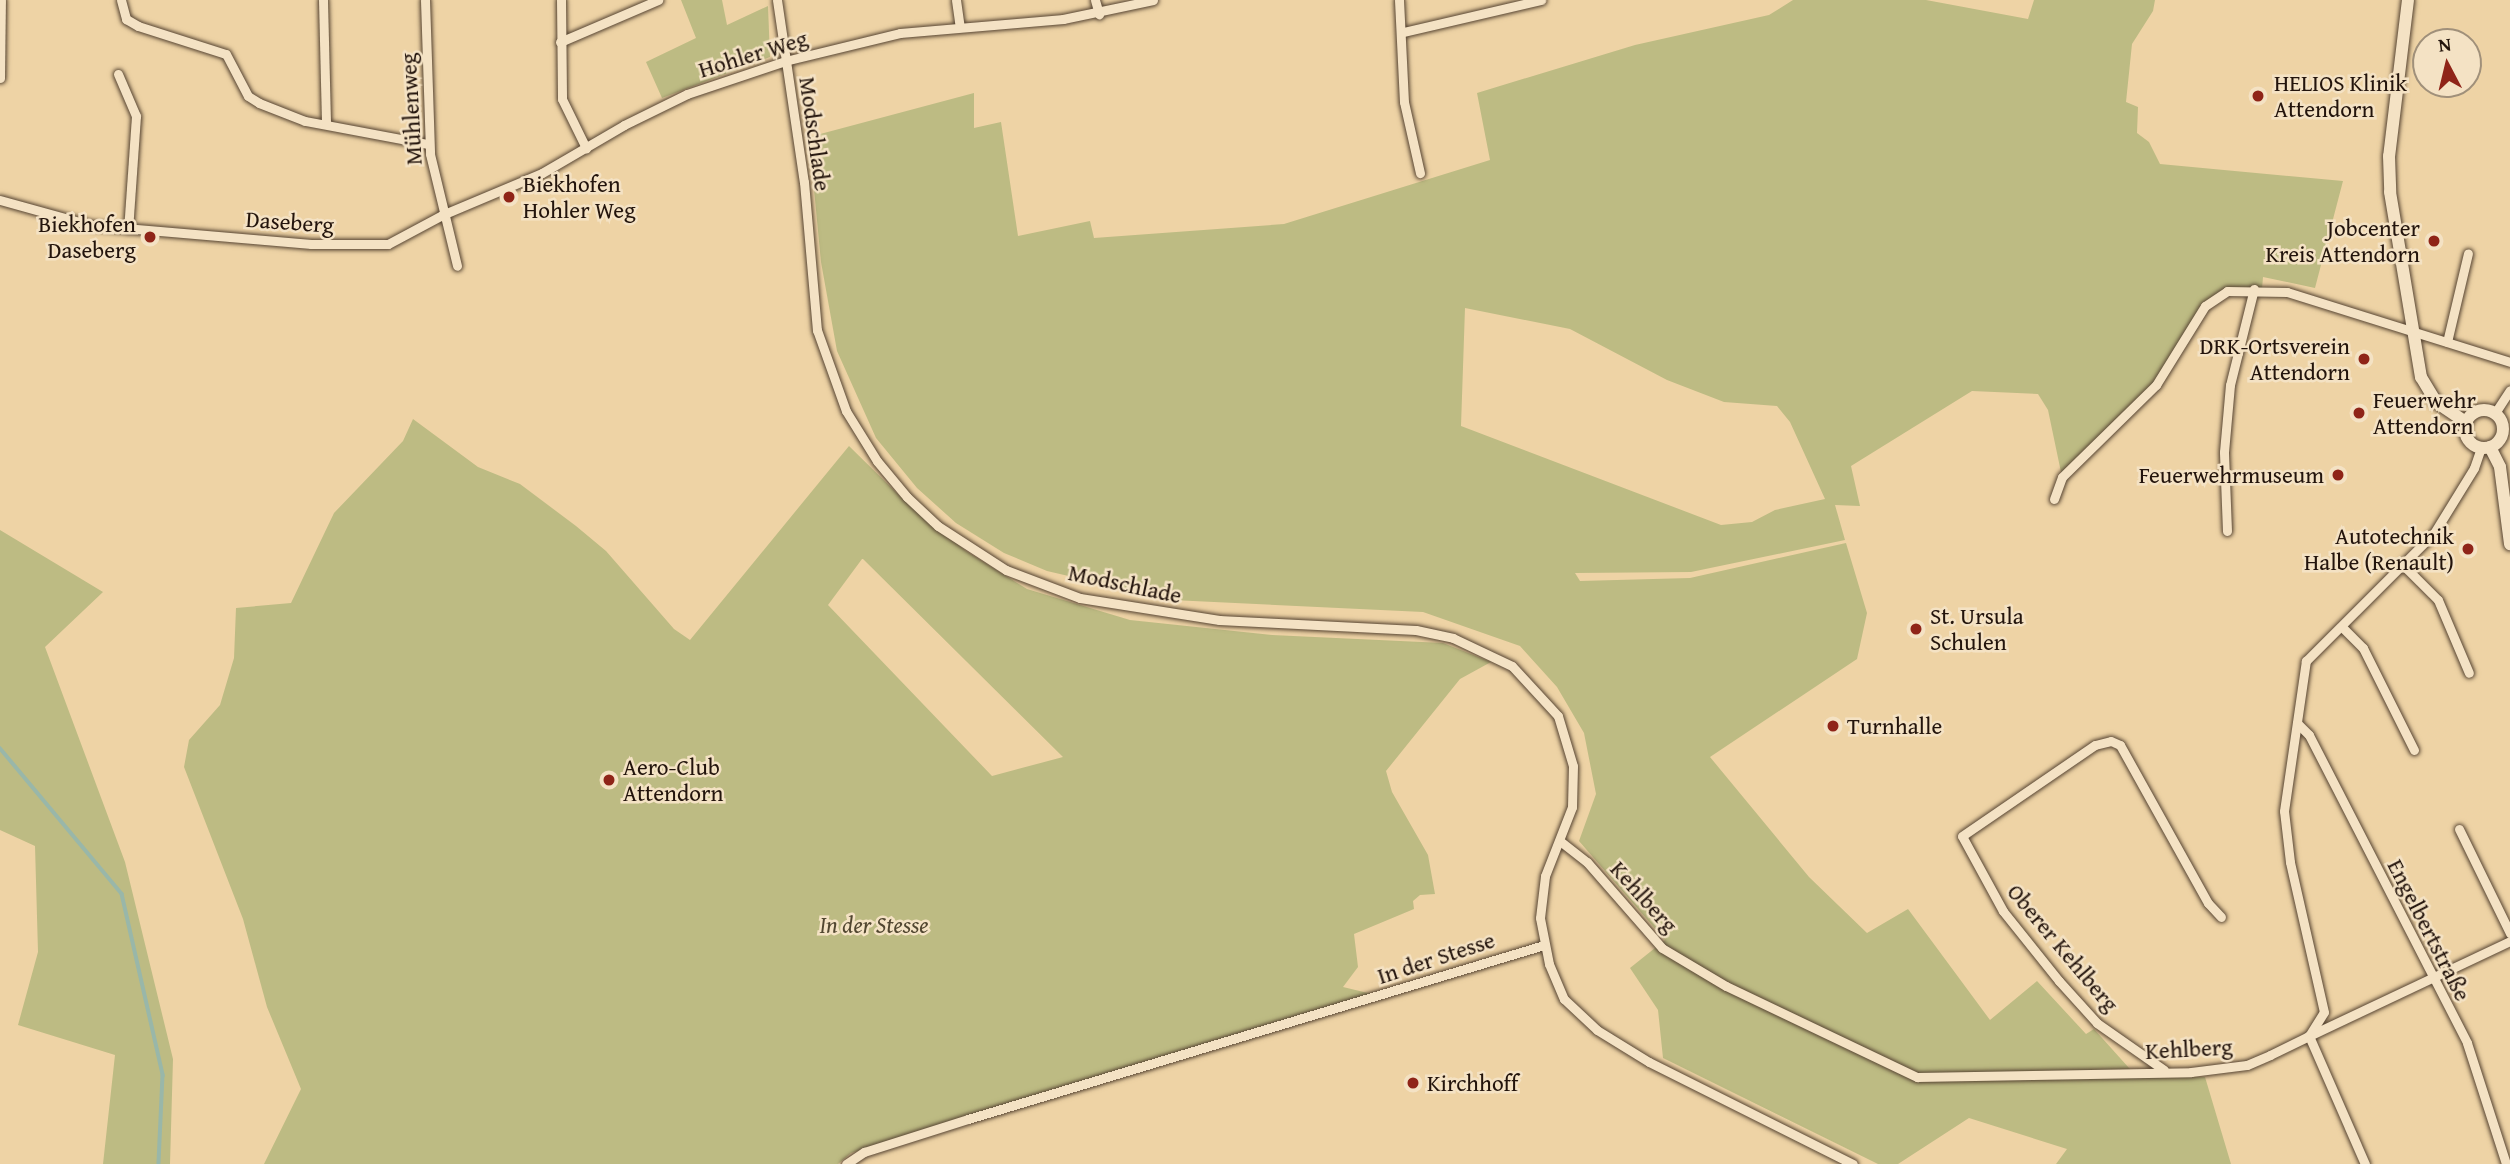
<!DOCTYPE html>
<meta charset="utf-8">
<style>
body{margin:0}
#map{position:relative;width:2510px;height:1164px;overflow:hidden;background:#eed3a5;font-family:"Gentium Book Plus",serif}
div>[style]{position:absolute}
.green>*{inset:0;background:#bdbb83}
.stream>*{height:3.5px;margin:-1.75px;padding:0 1.75px;transform-origin:1.75px;border-radius:1.75px;background:#99b7a9}
.roads{filter:drop-shadow(0 0 2px #564432) drop-shadow(0 0 2px #564432)}
.street>*{height:9px;margin:-4.5px;padding:0 4.5px;transform-origin:4.5px;border-radius:4.5px;background:#f4e2c4}
.secondary>*{height:12px;margin:-6px;padding:0 6px;transform-origin:6px;border-radius:6px;background:#f4e2c4}
.secondary>.ring{margin:-6px;padding:0;box-sizing:content-box;background:none;border:12px solid #f4e2c4;border-radius:50%}
.dots>*{width:19px;height:19px;translate:-50% -50%;box-sizing:border-box;border:4px solid #f4e2c4;border-radius:50%}
span{translate:-50% -50%;white-space:nowrap;text-align:center;line-height:1.15;-webkit-text-stroke:5px #f4e2c4;paint-order:stroke}
.street-label{font-size:23px;color:#23140c}
.poi-label{font-size:23px;color:#23140c}
.left{translate:0 -50%;text-align:left}
.right{translate:-100% -50%;text-align:right}
.park-label{font-size:23px;color:#514630;font-style:italic}
.north{position:absolute;left:2412px;top:28px;width:70px;height:70px;box-sizing:border-box;background:#f4e2c4;border:2px solid #a0907a;border-radius:50%;rotate:353deg;font-size:19px;font-weight:700;line-height:28px;text-align:center;color:#23140c}
.north::after{content:'';display:block;margin:auto;width:24px;height:32px;background:#8f2418;clip-path:polygon(50% 0,100% 100%,50% 72%,0 100%)}
</style>
<div id="map">
<div class="green">
<div style="clip-path:polygon(681px 0,722px 0,727px 25px,768px 6px,770px 57px,662px 98px,646px 62px,696px 38px)"></div>
<div style="clip-path:polygon(evenodd,1793px 0,1926px 0,2028px 19px,2034px 0,2155px 0,2153px 11px,2132px 44px,2126px 102px,2138px 107px,2137px 133px,2149px 142px,2160px 164px,2343px 181px,2315px 288px,2263px 277px,2262px 289px,2214px 296px,2169px 371px,2062px 477px,2048px 410px,2038px 394px,1972px 391px,1851px 466px,1860px 506px,1835px 505px,1845px 540px,1691px 572px,1575px 573px,1580px 581px,1690px 578px,1846px 543px,1867px 613px,1857px 659px,1710px 757px,1809px 877px,1867px 933px,1908px 909px,1990px 1020px,2037px 981px,2086px 1034px,2094px 1029px,2138px 1078px,2205px 1077px,2231px 1164px,2056px 1164px,2067px 1149px,1969px 1118px,1898px 1164px,1878px 1164px,1663px 1058px,1658px 1010px,1630px 968px,1665px 940px,1579px 841px,1596px 794px,1584px 733px,1557px 687px,1520px 646px,1423px 612px,1172px 600px,1047px 571px,1004px 553px,956px 523px,917px 488px,876px 438px,837px 351px,821px 262px,809px 137px,974px 93px,974px 128px,1001px 122px,1018px 236px,1090px 221px,1094px 238px,1284px 224px,1490px 160px,1477px 93px,1635px 45px,1769px 15px,1793px 0,1465px 308px,1570px 329px,1667px 380px,1724px 402px,1777px 406px,1790px 422px,1825px 499px,1775px 510px,1752px 522px,1721px 525px,1461px 426px,1465px 308px)"></div>
<div style="clip-path:polygon(evenodd,413px 419px,478px 467px,520px 484px,576px 526px,606px 551px,674px 629px,690px 640px,849px 446px,910px 506px,966px 551px,1027px 589px,1130px 620px,1272px 635px,1443px 643px,1491px 662px,1460px 679px,1386px 771px,1392px 792px,1428px 855px,1435px 894px,1420px 895px,1413px 901px,1414px 909px,1354px 934px,1358px 967px,1343px 987px,1372px 994px,851px 1153px,838px 1164px,264px 1164px,301px 1089px,267px 1007px,243px 919px,184px 767px,189px 740px,220px 705px,234px 658px,236px 608px,291px 603px,334px 513px,403px 441px,413px 419px,862px 559px,863px 559px,1063px 757px,992px 776px,828px 605px,862px 559px)"></div>
<div style="clip-path:polygon(0 530px,103px 592px,45px 647px,125px 862px,173px 1059px,170px 1164px,103px 1164px,115px 1055px,18px 1025px,38px 952px,35px 846px,0 830px)"></div>
</div>
<div class="stream">
<div style="left:0;top:748px;width:190px;rotate:50.1deg"></div>
<div style="left:122px;top:894px;width:186px;rotate:77.2deg"></div>
<div style="left:163px;top:1075px;width:89px;rotate:92.6deg"></div>
</div>
<div class="roads">
<div class="street">
<div style="left:121px;top:0;width:20px;rotate:75deg"></div>
<div style="left:126px;top:19px;width:14px;rotate:30deg"></div>
<div style="left:138px;top:26px;width:92px;rotate:17.7deg"></div>
<div style="left:226px;top:54px;width:47px;rotate:62.4deg"></div>
<div style="left:248px;top:96px;width:13px;rotate:32deg"></div>
<div style="left:259px;top:103px;width:49px;rotate:21.4deg"></div>
<div style="left:305px;top:121px;width:125px;rotate:10.6deg"></div>
<div style="left:323px;top:0;width:124px;rotate:88.6deg"></div>
<div style="left:425px;top:0;width:154px;rotate:88.1deg"></div>
<div style="left:430px;top:154px;width:115px;rotate:76.4deg"></div>
<div style="left:561px;top:0;width:99px;rotate:89.4deg"></div>
<div style="left:562px;top:99px;width:55px;rotate:63.9deg"></div>
<div style="left:777px;top:0;width:184px;rotate:81.6deg"></div>
<div style="left:804px;top:182px;width:149px;rotate:85deg"></div>
<div style="left:817px;top:330px;width:86px;rotate:70.3deg"></div>
<div style="left:846px;top:411px;width:59px;rotate:58.2deg"></div>
<div style="left:877px;top:461px;width:47px;rotate:50.2deg"></div>
<div style="left:907px;top:497px;width:42px;rotate:43.1deg"></div>
<div style="left:938px;top:526px;width:81px;rotate:32.9deg"></div>
<div style="left:1006px;top:570px;width:79px;rotate:20.7deg"></div>
<div style="left:1080px;top:598px;width:141px;rotate:9deg"></div>
<div style="left:1219px;top:620px;width:197px;rotate:2.9deg"></div>
<div style="left:1416px;top:630px;width:38px;rotate:12deg"></div>
<div style="left:1453px;top:638px;width:65px;rotate:25.4deg"></div>
<div style="left:1512px;top:666px;width:68px;rotate:47.4deg"></div>
<div style="left:1558px;top:716px;width:52px;rotate:73.3deg"></div>
<div style="left:1573px;top:766px;width:41px;rotate:91.4deg"></div>
<div style="left:1572px;top:807px;width:74px;rotate:111.4deg"></div>
<div style="left:1545px;top:876px;width:42px;rotate:96.8deg"></div>
<div style="left:1540px;top:918px;width:47px;rotate:78.9deg"></div>
<div style="left:1549px;top:964px;width:38px;rotate:67deg"></div>
<div style="left:1564px;top:999px;width:45px;rotate:43.2deg"></div>
<div style="left:1597px;top:1030px;width:61px;rotate:31.6deg"></div>
<div style="left:1649px;top:1062px;width:228px;rotate:26.6deg"></div>
<div style="left:956px;top:0;width:27px;rotate:82deg"></div>
<div style="left:1095px;top:0;width:15px;rotate:74deg"></div>
<div style="left:1399px;top:0;width:102px;rotate:87.2deg"></div>
<div style="left:1404px;top:102px;width:73px;rotate:77.3deg"></div>
<div style="left:1403px;top:32px;width:142px;rotate:-13.1deg"></div>
<div style="left:560px;top:42px;width:107px;rotate:-23.2deg"></div>
<div style="left:118px;top:74px;width:46px;rotate:66.8deg"></div>
<div style="left:136px;top:116px;width:113px;rotate:94deg"></div>
<div style="left:0;top:78px;width:78px;rotate:-89.3deg"></div>
<div style="left:0;top:200px;width:93px;rotate:15.5deg"></div>
<div style="left:90px;top:225px;width:222px;rotate:4.9deg"></div>
<div style="left:311px;top:244px;width:77px"></div>
<div style="left:388px;top:244px;width:61px;rotate:-28.2deg"></div>
<div style="left:442px;top:215px;width:108px;rotate:-22.8deg"></div>
<div style="left:542px;top:173px;width:95px;rotate:-30.3deg"></div>
<div style="left:624px;top:125px;width:70px;rotate:-26.2deg"></div>
<div style="left:687px;top:94px;width:103px;rotate:-18.6deg"></div>
<div style="left:785px;top:61px;width:118px;rotate:-13.7deg"></div>
<div style="left:900px;top:33px;width:164px;rotate:-4.9deg"></div>
<div style="left:1063px;top:19px;width:92px;rotate:-11.9deg"></div>
<div style="left:2447px;top:342px;width:91px;rotate:-76.7deg"></div>
<div style="left:2495px;top:413px;width:27px;rotate:-57deg"></div>
<div style="left:2054px;top:499px;width:23px;rotate:-70deg"></div>
<div style="left:2062px;top:477px;width:132px;rotate:-44.4deg"></div>
<div style="left:2156px;top:385px;width:93px;rotate:-58.2deg"></div>
<div style="left:2205px;top:306px;width:27px;rotate:-34deg"></div>
<div style="left:2227px;top:291px;width:60px;rotate:1deg"></div>
<div style="left:2287px;top:292px;width:234px;rotate:17.4deg"></div>
<div style="left:2227px;top:531px;width:79px;rotate:-92.2deg"></div>
<div style="left:2224px;top:452px;width:67px;rotate:-84.9deg"></div>
<div style="left:2230px;top:385px;width:99px;rotate:-76deg"></div>
<div style="left:2404px;top:566px;width:48px;rotate:45deg"></div>
<div style="left:2438px;top:600px;width:79px;rotate:67deg"></div>
<div style="left:2342px;top:627px;width:30px;rotate:45deg"></div>
<div style="left:2363px;top:648px;width:114px;rotate:63.4deg"></div>
<div style="left:2297px;top:723px;width:17px;rotate:45deg"></div>
<div style="left:2309px;top:735px;width:346px;rotate:62.8deg"></div>
<div style="left:2467px;top:1043px;width:127px;rotate:72.1deg"></div>
<div style="left:2459px;top:829px;width:116px;rotate:63.9deg"></div>
<div style="left:1560px;top:841px;width:34px;rotate:38deg"></div>
<div style="left:1587px;top:862px;width:114px;rotate:48.9deg"></div>
<div style="left:1662px;top:948px;width:74px;rotate:30.7deg"></div>
<div style="left:1726px;top:986px;width:212px;rotate:25.5deg"></div>
<div style="left:1917px;top:1077px;width:274px;rotate:-1deg"></div>
<div style="left:2191px;top:1072px;width:56px;rotate:-7.1deg"></div>
<div style="left:2247px;top:1065px;width:25px;rotate:-23deg"></div>
<div style="left:2270px;top:1055px;width:43px;rotate:-26deg"></div>
<div style="left:2309px;top:1036px;width:28px;rotate:-58deg"></div>
<div style="left:2324px;top:1012px;width:154px;rotate:-102.8deg"></div>
<div style="left:2290px;top:862px;width:51px;rotate:-96.7deg"></div>
<div style="left:2284px;top:811px;width:152px;rotate:-81.7deg"></div>
<div style="left:2306px;top:661px;width:181px;rotate:-45deg"></div>
<div style="left:2434px;top:533px;width:76px;rotate:-58.4deg"></div>
<div style="left:2474px;top:468px;width:21px;rotate:-71deg"></div>
<div style="left:2164px;top:1070px;width:82px;rotate:-145deg"></div>
<div style="left:2097px;top:1023px;width:57px;rotate:-132.1deg"></div>
<div style="left:2059px;top:981px;width:90px;rotate:-128.7deg"></div>
<div style="left:2003px;top:911px;width:85px;rotate:-118.7deg"></div>
<div style="left:1962px;top:836px;width:161px;rotate:-34.4deg"></div>
<div style="left:2095px;top:745px;width:16px;rotate:-14deg"></div>
<div style="left:2111px;top:741px;width:10px;rotate:24deg"></div>
<div style="left:2120px;top:745px;width:181px;rotate:60.9deg"></div>
<div style="left:2208px;top:903px;width:19px;rotate:47deg"></div>
<div style="left:846px;top:1164px;width:22px;rotate:-34deg"></div>
<div style="left:864px;top:1152px;width:109px;rotate:-17.6deg"></div>
<div style="left:968px;top:1119px;width:602px;rotate:-16.81deg"></div>
<div style="left:2365px;top:1164px;width:140px;rotate:-113.6deg"></div>
<div style="left:2309px;top:1036px;width:222px;rotate:-25.3deg"></div>
</div>
<div class="secondary">
<div style="left:2408px;top:0;width:157px;rotate:96.9deg"></div>
<div style="left:2389px;top:156px;width:36px;rotate:88deg"></div>
<div style="left:2390px;top:192px;width:188px;rotate:80.5deg"></div>
<div style="left:2421px;top:377px;width:29px;rotate:59deg"></div>
<div style="left:2436px;top:402px;width:37px;rotate:34deg"></div>
<div class="ring" style="left:2465px;top:410px;width:26px;height:26px"></div>
<div style="left:2490px;top:447px;width:22px;rotate:63deg"></div>
<div style="left:2500px;top:467px;width:78px;rotate:82.6deg"></div>
</div>
</div>
<div class="dots">
<div style="left:2258px;top:96px;background:#8f2418"></div>
<div style="left:509px;top:197px;background:#8f2418"></div>
<div style="left:150px;top:237px;background:#8f2418"></div>
<div style="left:2434px;top:241px;background:#8f2418"></div>
<div style="left:2364px;top:359px;background:#8f2418"></div>
<div style="left:2359px;top:413px;background:#8f2418"></div>
<div style="left:2338px;top:475px;background:#8f2418"></div>
<div style="left:2468px;top:549px;background:#8f2418"></div>
<div style="left:1916px;top:629px;background:#8f2418"></div>
<div style="left:1833px;top:726px;background:#8f2418"></div>
<div style="left:609px;top:780px;background:#8f2418"></div>
<div style="left:1413px;top:1083px;background:#8f2418"></div>
</div>
<div class="street-label">
<span style="left:753px;top:54px;rotate:-17deg">Hohler Weg</span>
<span style="left:411px;top:109px;rotate:-93deg">Mühlenweg</span>
<span style="left:815px;top:134px;rotate:82deg">Modschlade</span>
<span style="left:290px;top:222px;rotate:4deg">Daseberg</span>
<span style="left:1125px;top:584px;rotate:12deg">Modschlade</span>
<span style="left:1644px;top:897px;rotate:48deg">Kehlberg</span>
<span style="left:2429px;top:930px;rotate:63deg">Engelbertstraße</span>
<span style="left:2063px;top:948px;rotate:50deg">Oberer Kehlberg</span>
<span style="left:1436px;top:958px;rotate:-18deg">In der Stesse</span>
<span style="left:2189px;top:1049px;rotate:-3deg">Kehlberg</span>
</div>
<div class="poi-label">
<span class="left" style="left:2274px;top:96px">HELIOS Klinik<br>Attendorn</span>
<span class="left" style="left:523px;top:197px">Biekhofen<br>Hohler Weg</span>
<span class="right" style="left:136px;top:237px">Biekhofen<br>Daseberg</span>
<span class="right" style="left:2420px;top:241px">Jobcenter<br>Kreis Attendorn</span>
<span class="right" style="left:2350px;top:359px">DRK-Ortsverein<br>Attendorn</span>
<span class="left" style="left:2373px;top:413px">Feuerwehr<br>Attendorn</span>
<span class="right" style="left:2324px;top:475px">Feuerwehrmuseum</span>
<span class="right" style="left:2454px;top:549px">Autotechnik<br>Halbe (Renault)</span>
<span class="left" style="left:1930px;top:629px">St. Ursula<br>Schulen</span>
<span class="left" style="left:1847px;top:726px">Turnhalle</span>
<span class="left" style="left:623px;top:780px">Aero-Club<br>Attendorn</span>
<span class="left" style="left:1427px;top:1083px">Kirchhoff</span>
</div>
<div class="park-label">
<span style="left:874px;top:925px">In der Stesse</span>
</div>
<div class="north">N</div>
</div>
